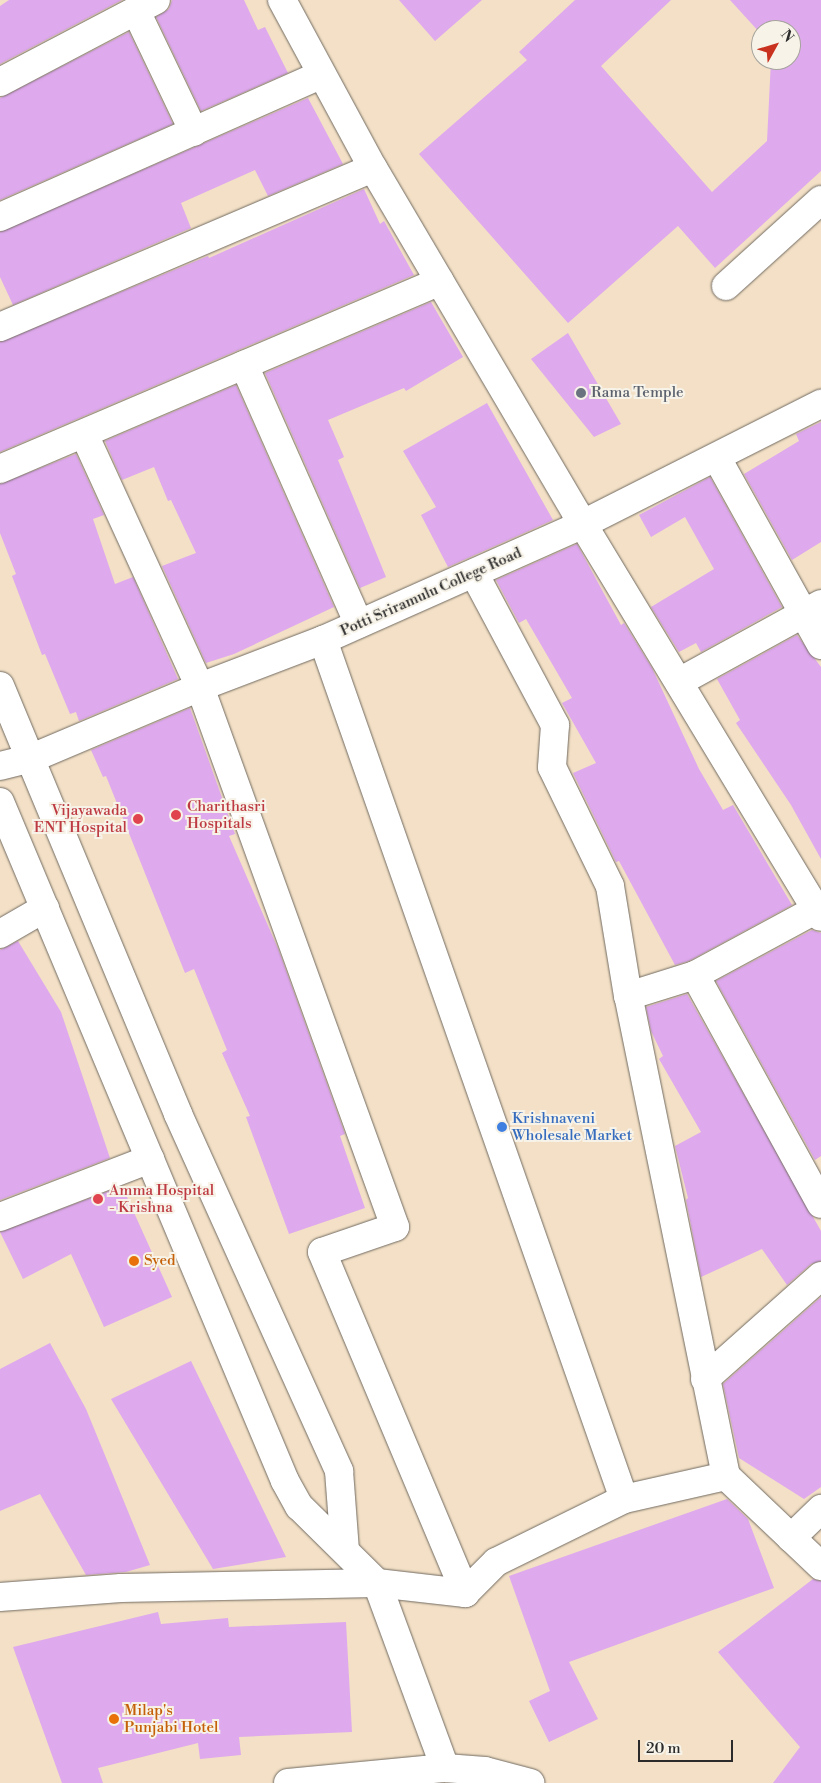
<!DOCTYPE html>
<style>
body{margin:0}
#map{position:relative;width:821px;height:1783px;overflow:hidden;background:#f3e0c6;font-family:"Libre Bodoni",serif}
div>[style]{position:absolute}
.building>*{inset:0;background:#dea9ed}
.roads{filter:drop-shadow(0 0 1px #716a61) drop-shadow(0 0 1px #716a61)}
.minor>*{height:28px;margin:-14px;padding:0 14px;transform-origin:14px;border-radius:14px;background:#fff}
.dots>*{width:14px;height:14px;translate:-50% -50%;box-sizing:border-box;border:2px solid #f7f3e8;border-radius:50%}
span{translate:-50% -50%;white-space:nowrap;text-align:center;line-height:1.15;-webkit-text-stroke:4px #f7f3e8;paint-order:stroke}
.worship-label{font-size:15px;color:#5b616d}
.left{translate:0 -50%;text-align:left}
.street-label{font-size:15px;color:#2b2b2b}
.health-label{font-size:15px;color:#be3a42}
.right{translate:-100% -50%;text-align:right}
.shop-label{font-size:15px;color:#366cbe}
.food-label{font-size:15px;color:#c56008}
.north{position:absolute;left:751px;top:20px;width:50px;height:50px;box-sizing:border-box;background:#f7f3e8;border:1px solid #a5a39c;border-radius:50%;rotate:51deg;font-size:14px;font-weight:700;line-height:20px;text-align:center;color:#2b2b2b}
.north::after{content:'';display:block;margin:auto;width:18px;height:22px;background:#c8321e;clip-path:polygon(50% 0,100% 100%,50% 72%,0 100%)}
.scale{position:absolute;left:638px;top:1740px;width:95px;height:22px;box-sizing:border-box;border:2px solid #2b2b2b;border-top:0;padding-left:6px;font-size:15px;line-height:18px;white-space:nowrap;color:#2b2b2b;-webkit-text-stroke:4px #f7f3e8;paint-order:stroke}
</style>
<div id="map">
<div class="building">
<div style="clip-path:polygon(9px 0,122px 0,0 64px,0 6px)"></div>
<div style="clip-path:polygon(172px 0,244px 0,258px 30px,265px 27px,288px 73px,201px 111px,156px 17px,169px 9px)"></div>
<div style="clip-path:polygon(399px 0,482px 0,435px 41px)"></div>
<div style="clip-path:polygon(575px 0,671px 0,601px 66px,712px 192px,767px 141px,771px 60px,791px 60px,791px 30px,761px 30px,761px 34px,730px 0,821px 0,821px 171px,715px 268px,678px 226px,568px 323px,419px 154px,527px 60px,519px 52px)"></div>
<div style="clip-path:polygon(129px 32px,173px 124px,0 200px,0 98px)"></div>
<div style="clip-path:polygon(308px 98px,343px 164px,268px 196px,255px 170px,181px 203px,191px 228px,13px 305px,0 277px,0 232px)"></div>
<div style="clip-path:polygon(364px 189px,380px 224px,384px 221px,414px 275px,0 452px,0 342px,208px 256px,209px 258px)"></div>
<div style="clip-path:polygon(431px 302px,463px 357px,406px 391px,404px 388px,328px 420px,344px 457px,338px 460px,386px 577px,360px 588px,265px 373px)"></div>
<div style="clip-path:polygon(568px 333px,621px 424px,594px 437px,531px 359px)"></div>
<div style="clip-path:polygon(236px 385px,334px 607px,234px 654px,206px 663px,162px 566px,196px 553px,171px 500px,168px 501px,154px 467px,122px 480px,105px 441px)"></div>
<div style="clip-path:polygon(487px 403px,553px 520px,448px 567px,421px 515px,436px 507px,403px 451px)"></div>
<div style="clip-path:polygon(821px 422px,821px 542px,792px 560px,744px 474px,799px 441px,796px 434px)"></div>
<div style="clip-path:polygon(76px 454px,104px 515px,93px 519px,115px 584px,133px 577px,178px 679px,79px 721px,76px 712px,70px 714px,45px 654px,42px 655px,12px 576px,16px 574px,0 533px,0 484px)"></div>
<div style="clip-path:polygon(710px 477px,782px 607px,701px 652px,696px 643px,679px 652px,651px 607px,714px 569px,685px 517px,651px 537px,639px 515px)"></div>
<div style="clip-path:polygon(577px 544px,621px 625px,624px 623px,652px 668px,699px 769px,723px 810px,733px 805px,792px 905px,689px 961px,675px 965px,619px 861px,616px 862px,573px 773px,596px 763px,562px 703px,572px 698px,526px 619px,519px 623px,496px 580px)"></div>
<div style="clip-path:polygon(797px 635px,821px 667px,821px 859px,791px 805px,736px 723px,740px 720px,717px 679px)"></div>
<div style="clip-path:polygon(190px 708px,235px 834px,229px 836px,279px 951px,345px 1134px,340px 1136px,365px 1208px,289px 1234px,246px 1117px,250px 1116px,222px 1053px,227px 1050px,194px 969px,185px 973px,106px 776px,103px 777px,91px 750px)"></div>
<div style="clip-path:polygon(812px 930px,821px 933px,821px 1156px,815px 1160px,716px 981px)"></div>
<div style="clip-path:polygon(18px 941px,61px 1012px,110px 1158px,0 1200px,0 950px)"></div>
<div style="clip-path:polygon(687px 994px,821px 1231px,821px 1261px,811px 1264px,787px 1285px,762px 1249px,701px 1277px,686px 1200px,688px 1198px,675px 1146px,701px 1132px,659px 1059px,663px 1056px,651px 1031px,646px 1007px)"></div>
<div style="clip-path:polygon(122px 1186px,172px 1297px,104px 1327px,71px 1254px,23px 1279px,0 1232px)"></div>
<div style="clip-path:polygon(821px 1297px,821px 1487px,804px 1499px,739px 1458px,723px 1384px)"></div>
<div style="clip-path:polygon(50px 1343px,86px 1409px,150px 1565px,126px 1572px,86px 1575px,40px 1494px,0 1511px,0 1369px)"></div>
<div style="clip-path:polygon(191px 1361px,286px 1557px,213px 1569px,111px 1399px)"></div>
<div style="clip-path:polygon(727px 1499px,748px 1519px,774px 1588px,569px 1662px,598px 1719px,549px 1742px,529px 1701px,550px 1691px,509px 1576px)"></div>
<div style="clip-path:polygon(813px 1579px,821px 1581px,821px 1783px,773px 1783px,800px 1747px,718px 1652px)"></div>
<div style="clip-path:polygon(158px 1612px,161px 1624px,228px 1618px,229px 1627px,346px 1622px,352px 1732px,239px 1737px,241px 1755px,200px 1759px,198px 1743px,98px 1768px,103px 1783px,62px 1783px,13px 1647px)"></div>
</div>
<div class="roads">
<div class="minor">
<div style="left:282px;top:0;width:191px;rotate:61.6deg"></div>
<div style="left:373px;top:168px;width:400px;rotate:59.5deg"></div>
<div style="left:576px;top:513px;width:472px;rotate:58.8deg"></div>
<div style="left:136px;top:11px;width:134px;rotate:64.4deg"></div>
<div style="left:0;top:82px;width:176px;rotate:-27.7deg"></div>
<div style="left:0;top:217px;width:351px;rotate:-23.9deg"></div>
<div style="left:726px;top:286px;width:128px;rotate:-42.2deg"></div>
<div style="left:0;top:327px;width:405px;rotate:-23.1deg"></div>
<div style="left:244px;top:365px;width:283px;rotate:66.1deg"></div>
<div style="left:84px;top:434px;width:278px;rotate:65.4deg"></div>
<div style="left:200px;top:687px;width:574px;rotate:70.14deg"></div>
<div style="left:395px;top:1227px;width:77px;rotate:161.1deg"></div>
<div style="left:322px;top:1252px;width:370px;rotate:67.2deg"></div>
<div style="left:717px;top:458px;width:214px;rotate:60.9deg"></div>
<div style="left:0;top:469px;width:478px;rotate:-23.1deg"></div>
<div style="left:323px;top:640px;width:910px;rotate:70.69deg"></div>
<div style="left:624px;top:1499px;width:105px;rotate:-12.7deg"></div>
<div style="left:726px;top:1476px;width:490px;rotate:-101.5deg"></div>
<div style="left:628px;top:996px;width:111px;rotate:-99.3deg"></div>
<div style="left:610px;top:886px;width:132px;rotate:-116deg"></div>
<div style="left:552px;top:767px;width:42px;rotate:-85.9deg"></div>
<div style="left:555px;top:725px;width:172px;rotate:-118.1deg"></div>
<div style="left:679px;top:682px;width:162px;rotate:-28.8deg"></div>
<div style="left:0;top:686px;width:464px;rotate:67.4deg"></div>
<div style="left:178px;top:1114px;width:392px;rotate:65.7deg"></div>
<div style="left:339px;top:1471px;width:79px;rotate:85.7deg"></div>
<div style="left:0;top:766px;width:33px;rotate:-14deg"></div>
<div style="left:32px;top:758px;width:182px;rotate:-22.9deg"></div>
<div style="left:200px;top:687px;width:132px;rotate:-20.9deg"></div>
<div style="left:323px;top:640px;width:285px;rotate:-24deg"></div>
<div style="left:583px;top:524px;width:267px;rotate:-26.8deg"></div>
<div style="left:0;top:802px;width:736px;rotate:67.23deg"></div>
<div style="left:285px;top:1481px;width:29px;rotate:61deg"></div>
<div style="left:299px;top:1506px;width:110px;rotate:44.6deg"></div>
<div style="left:377px;top:1583px;width:197px;rotate:69.8deg"></div>
<div style="left:0;top:934px;width:52px;rotate:-30deg"></div>
<div style="left:695px;top:975px;width:261px;rotate:61.2deg"></div>
<div style="left:628px;top:996px;width:70px;rotate:-17.4deg"></div>
<div style="left:695px;top:975px;width:143px;rotate:-28.4deg"></div>
<div style="left:0;top:1217px;width:161px;rotate:-21.1deg"></div>
<div style="left:705px;top:1379px;width:155px;rotate:-41.6deg"></div>
<div style="left:726px;top:1476px;width:131px;rotate:43.5deg"></div>
<div style="left:791px;top:1538px;width:42px;rotate:-44deg"></div>
<div style="left:0;top:1597px;width:121px;rotate:-4.3deg"></div>
<div style="left:121px;top:1588px;width:256px;rotate:-1.1deg"></div>
<div style="left:377px;top:1583px;width:89px;rotate:6.5deg"></div>
<div style="left:465px;top:1593px;width:44px;rotate:-45deg"></div>
<div style="left:496px;top:1562px;width:143px;rotate:-26.2deg"></div>
<div style="left:288px;top:1783px;width:158px;rotate:-5.5deg"></div>
<div style="left:445px;top:1768px;width:40px;rotate:4.3deg"></div>
<div style="left:485px;top:1771px;width:47px;rotate:14.9deg"></div>
</div>
</div>
<div class="dots">
<div style="left:581px;top:393px;background:#6b7280"></div>
<div style="left:176px;top:815px;background:#e0444e"></div>
<div style="left:138px;top:819px;background:#e0444e"></div>
<div style="left:502px;top:1127px;background:#3f7fe0"></div>
<div style="left:98px;top:1199px;background:#e0444e"></div>
<div style="left:134px;top:1261px;background:#e8710a"></div>
<div style="left:114px;top:1719px;background:#e8710a"></div>
</div>
<div class="worship-label">
<span class="left" style="left:591px;top:393px">Rama Temple</span>
</div>
<div class="street-label">
<span style="left:431px;top:592px;rotate:-24deg">Potti Sriramulu College Road</span>
</div>
<div class="health-label">
<span class="left" style="left:187px;top:815px">Charithasri<br>Hospitals</span>
<span class="right" style="left:127px;top:819px">Vijayawada<br>ENT Hospital</span>
<span class="left" style="left:109px;top:1199px">Amma Hospital<br>- Krishna</span>
</div>
<div class="shop-label">
<span class="left" style="left:512px;top:1127px">Krishnaveni<br>Wholesale Market</span>
</div>
<div class="food-label">
<span class="left" style="left:144px;top:1261px">Syed</span>
<span class="left" style="left:124px;top:1719px">Milap's<br>Punjabi Hotel</span>
</div>
<div class="north">N</div>
<div class="scale">20 m</div>
</div>
